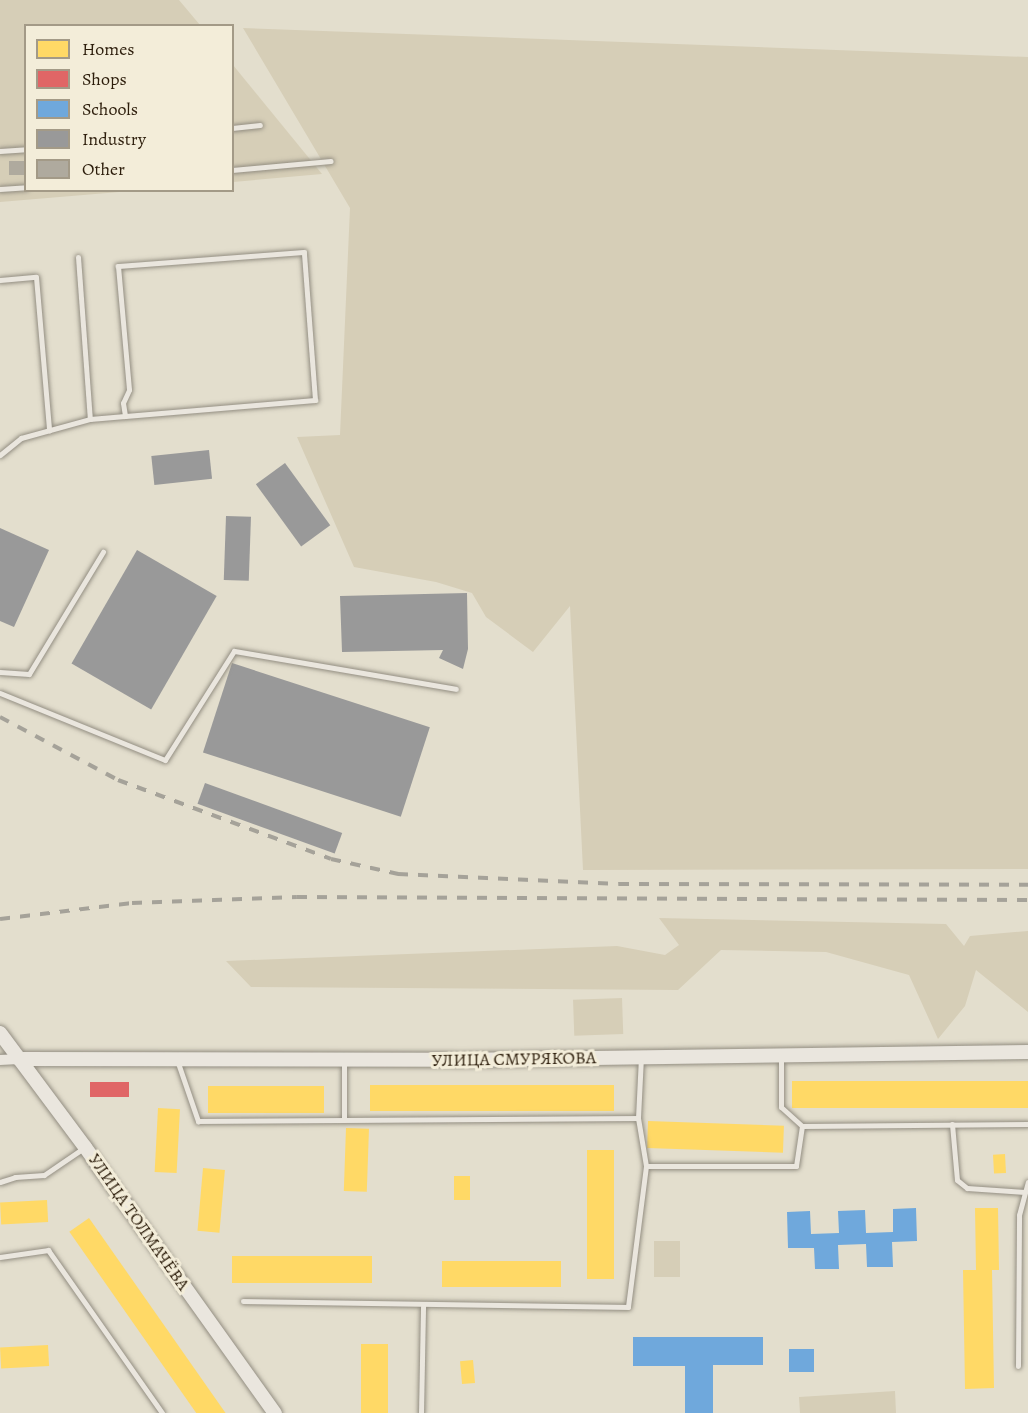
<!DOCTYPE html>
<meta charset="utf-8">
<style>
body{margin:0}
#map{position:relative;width:1028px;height:1413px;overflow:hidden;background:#e3decd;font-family:Alegreya,serif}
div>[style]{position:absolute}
.green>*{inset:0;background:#d6ceb7;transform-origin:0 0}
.homes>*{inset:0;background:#ffd966;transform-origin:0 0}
.shops>*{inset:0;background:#e06666;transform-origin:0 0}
.schools>*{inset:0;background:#6fa8dc;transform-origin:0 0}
.industry>*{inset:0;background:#999;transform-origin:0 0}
.building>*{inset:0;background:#afaa9e;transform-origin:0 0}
.roads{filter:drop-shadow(0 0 2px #938e82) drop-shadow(0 0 2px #938e82)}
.service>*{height:5px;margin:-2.5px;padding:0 2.5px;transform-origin:2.5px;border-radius:2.5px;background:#eae6de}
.minor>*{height:10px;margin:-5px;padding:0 5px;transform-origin:5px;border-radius:5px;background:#eae6de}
.tertiary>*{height:14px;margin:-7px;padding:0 7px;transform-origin:7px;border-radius:7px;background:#eae6de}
.rail>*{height:4px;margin-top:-2px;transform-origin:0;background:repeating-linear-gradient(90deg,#a5a299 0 10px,transparent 0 20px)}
span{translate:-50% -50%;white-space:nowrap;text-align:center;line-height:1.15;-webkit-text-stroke:6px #f3edd9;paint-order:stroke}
.street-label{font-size:18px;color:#2c1d0b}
.legend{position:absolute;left:24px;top:24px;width:210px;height:168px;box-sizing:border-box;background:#f3edd9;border:2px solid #a39a87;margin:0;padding:8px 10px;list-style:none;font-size:18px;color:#2c1d0b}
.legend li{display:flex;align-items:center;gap:12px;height:30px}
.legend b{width:30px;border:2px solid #a39a87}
</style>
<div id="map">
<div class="green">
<div style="clip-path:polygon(0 0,179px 0,200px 25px,26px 26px,26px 190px,131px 191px,0 202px)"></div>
<div style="clip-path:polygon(243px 28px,1028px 57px,1028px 869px,583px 870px,570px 606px,533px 652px,486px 617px,472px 593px,436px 582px,354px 567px,297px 437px,340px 435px,350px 208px)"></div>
<div style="clip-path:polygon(233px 65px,322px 174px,233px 182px)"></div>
<div style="clip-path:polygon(659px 918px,946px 924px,964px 946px,970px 936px,1028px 931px,1028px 1012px,976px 970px,965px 1006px,938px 1039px,909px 975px,826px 952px,721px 950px,678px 990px,251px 987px,226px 961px,617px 946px,665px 955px,679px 945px)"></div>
<div style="left:622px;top:998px;width:36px;height:49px;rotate:88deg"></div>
<div style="left:654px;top:1241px;width:26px;height:36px"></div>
<div style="clip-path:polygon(895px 1391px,896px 1413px,800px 1413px,799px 1397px)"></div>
</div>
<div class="homes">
<div style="left:1028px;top:1081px;width:27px;height:236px;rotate:90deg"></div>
<div style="left:614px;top:1085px;width:26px;height:244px;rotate:90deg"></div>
<div style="left:208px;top:1086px;width:116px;height:27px"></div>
<div style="left:158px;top:1108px;width:22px;height:64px;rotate:3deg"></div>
<div style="left:648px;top:1121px;width:136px;height:27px;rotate:2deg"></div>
<div style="left:346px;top:1128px;width:23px;height:63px;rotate:2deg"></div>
<div style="left:587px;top:1150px;width:27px;height:129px"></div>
<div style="left:1005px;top:1154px;width:19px;height:12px;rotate:87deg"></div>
<div style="left:203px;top:1168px;width:22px;height:63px;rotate:5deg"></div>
<div style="left:454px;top:1176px;width:16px;height:24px"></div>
<div style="left:47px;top:1200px;width:22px;height:47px;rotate:87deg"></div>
<div style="clip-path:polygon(975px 1208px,998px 1208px,999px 1270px,992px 1270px,994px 1388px,965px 1389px,963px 1270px,976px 1270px)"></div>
<div style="left:89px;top:1218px;width:239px;height:24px;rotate:55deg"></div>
<div style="left:232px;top:1256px;width:140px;height:27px"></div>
<div style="left:561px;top:1261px;width:26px;height:119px;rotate:90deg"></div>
<div style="left:361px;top:1344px;width:27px;height:69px"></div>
<div style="left:48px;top:1345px;width:21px;height:48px;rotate:87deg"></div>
<div style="left:473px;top:1360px;width:23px;height:13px;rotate:85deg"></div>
</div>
<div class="shops">
<div style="left:90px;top:1082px;width:39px;height:15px"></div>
</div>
<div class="schools">
<div style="clip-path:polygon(916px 1208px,917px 1241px,892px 1242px,893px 1267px,867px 1267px,866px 1244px,838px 1245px,839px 1269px,815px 1269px,814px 1248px,788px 1248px,787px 1212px,810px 1211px,811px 1234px,839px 1233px,838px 1211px,865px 1210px,866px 1233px,893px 1232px,893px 1209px)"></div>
<div style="clip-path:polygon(633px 1337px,763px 1337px,763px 1365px,713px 1365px,713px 1413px,685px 1413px,685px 1366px,633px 1366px)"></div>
<div style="left:789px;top:1349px;width:25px;height:23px"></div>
</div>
<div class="industry">
<div style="left:209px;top:450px;width:29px;height:58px;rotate:84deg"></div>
<div style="left:285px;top:463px;width:77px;height:36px;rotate:54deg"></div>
<div style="left:226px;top:516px;width:25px;height:64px;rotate:2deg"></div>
<div style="clip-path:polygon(0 528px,49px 550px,14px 627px,0 621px)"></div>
<div style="left:137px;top:550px;width:92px;height:131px;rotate:30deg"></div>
<div style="clip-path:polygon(467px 593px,468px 649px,463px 669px,439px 658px,443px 650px,342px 652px,340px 596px)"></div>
<div style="left:232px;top:663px;width:208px;height:94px;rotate:18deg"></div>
<div style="left:205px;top:783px;width:146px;height:22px;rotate:20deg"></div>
</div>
<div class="building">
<div style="left:26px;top:161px;width:14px;height:17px;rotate:90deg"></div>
</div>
<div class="roads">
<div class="service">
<div style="left:232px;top:128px;width:28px;rotate:-6deg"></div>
<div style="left:0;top:151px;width:26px;rotate:-4deg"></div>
<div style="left:232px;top:170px;width:99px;rotate:-5.2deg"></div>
<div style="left:0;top:189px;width:26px;rotate:-4deg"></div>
<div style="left:78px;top:257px;width:162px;rotate:85.8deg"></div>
<div style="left:0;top:280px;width:36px;rotate:-5deg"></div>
<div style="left:36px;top:277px;width:154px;rotate:85.1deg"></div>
<div style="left:0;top:455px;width:27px;rotate:-39deg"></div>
<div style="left:21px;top:438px;width:72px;rotate:-15.4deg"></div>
<div style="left:90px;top:419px;width:35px;rotate:-5deg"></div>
<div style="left:125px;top:416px;width:191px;rotate:-4.8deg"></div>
<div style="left:315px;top:400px;width:148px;rotate:-94.3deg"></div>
<div style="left:304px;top:252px;width:187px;rotate:175.7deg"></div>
<div style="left:118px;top:266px;width:124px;rotate:84.9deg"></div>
<div style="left:129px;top:390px;width:14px;rotate:115deg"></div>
<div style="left:123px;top:403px;width:13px;rotate:81deg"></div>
<div style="left:0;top:672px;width:29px;rotate:4deg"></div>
<div style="left:29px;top:674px;width:143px;rotate:-58.8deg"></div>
<div style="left:0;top:693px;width:178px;rotate:22.1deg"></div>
<div style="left:165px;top:760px;width:129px;rotate:-57.7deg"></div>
<div style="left:234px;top:651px;width:225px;rotate:9.7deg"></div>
<div style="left:781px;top:1056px;width:51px;rotate:90deg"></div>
<div style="left:781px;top:1107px;width:28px;rotate:42deg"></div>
<div style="left:177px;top:1060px;width:65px;rotate:71deg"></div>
<div style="left:198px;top:1121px;width:440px;rotate:-0.4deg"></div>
<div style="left:638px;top:1118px;width:49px;rotate:80.5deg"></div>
<div style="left:646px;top:1166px;width:142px;rotate:97.3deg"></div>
<div style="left:628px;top:1307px;width:385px;rotate:-179.1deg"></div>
<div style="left:344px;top:1062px;width:58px;rotate:90deg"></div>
<div style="left:638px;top:1118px;width:61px;rotate:-87.2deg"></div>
<div style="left:952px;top:1124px;width:56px;rotate:84.9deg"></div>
<div style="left:957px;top:1180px;width:13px;rotate:39deg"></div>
<div style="left:967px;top:1188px;width:58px;rotate:3.9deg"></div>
<div style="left:646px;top:1166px;width:150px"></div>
<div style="left:796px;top:1166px;width:40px;rotate:-81.5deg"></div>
<div style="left:802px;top:1126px;width:226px;rotate:-0.5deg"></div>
<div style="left:0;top:1182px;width:16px;rotate:-18deg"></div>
<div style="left:15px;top:1177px;width:29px;rotate:-4deg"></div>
<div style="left:44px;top:1175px;width:50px;rotate:-34.3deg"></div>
<div style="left:0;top:1257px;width:49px;rotate:-8.3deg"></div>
<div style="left:48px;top:1250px;width:199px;rotate:55deg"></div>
<div style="left:1018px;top:1366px;width:151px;rotate:-89.6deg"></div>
<div style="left:1019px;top:1215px;width:34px;rotate:-75deg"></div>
<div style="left:421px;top:1413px;width:107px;rotate:-88.9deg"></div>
</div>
<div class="minor">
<div style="left:0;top:1060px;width:19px;rotate:-3deg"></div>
</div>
<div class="tertiary">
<div style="left:0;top:1033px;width:142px;rotate:53.3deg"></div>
<div style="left:85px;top:1147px;width:327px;rotate:54.5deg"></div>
<div style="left:19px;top:1059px;width:438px;rotate:0.1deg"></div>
<div style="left:457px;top:1060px;width:571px;rotate:-0.8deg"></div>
</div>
</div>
<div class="rail">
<div style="left:0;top:717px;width:134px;rotate:28.1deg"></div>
<div style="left:118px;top:780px;width:227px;rotate:20.3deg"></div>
<div style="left:331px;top:859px;width:69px;rotate:12.6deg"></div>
<div style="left:398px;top:874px;width:221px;rotate:2.6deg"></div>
<div style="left:619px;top:884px;width:409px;rotate:0.1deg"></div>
<div style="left:0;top:919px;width:133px;rotate:-6.9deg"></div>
<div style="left:132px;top:903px;width:165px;rotate:-2.1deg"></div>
<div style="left:297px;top:897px;width:731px;rotate:0.24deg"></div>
</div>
<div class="street-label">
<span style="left:514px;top:1059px;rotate:-1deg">УЛИЦА СМУРЯКОВА</span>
<span style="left:139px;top:1222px;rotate:55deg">УЛИЦА ТОЛМАЧЁВА</span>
</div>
<ul class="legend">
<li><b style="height:16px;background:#ffd966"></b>Homes</li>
<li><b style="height:16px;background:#e06666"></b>Shops</li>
<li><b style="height:16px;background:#6fa8dc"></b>Schools</li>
<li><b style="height:16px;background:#999"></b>Industry</li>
<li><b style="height:16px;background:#afaa9e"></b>Other</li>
</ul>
</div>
